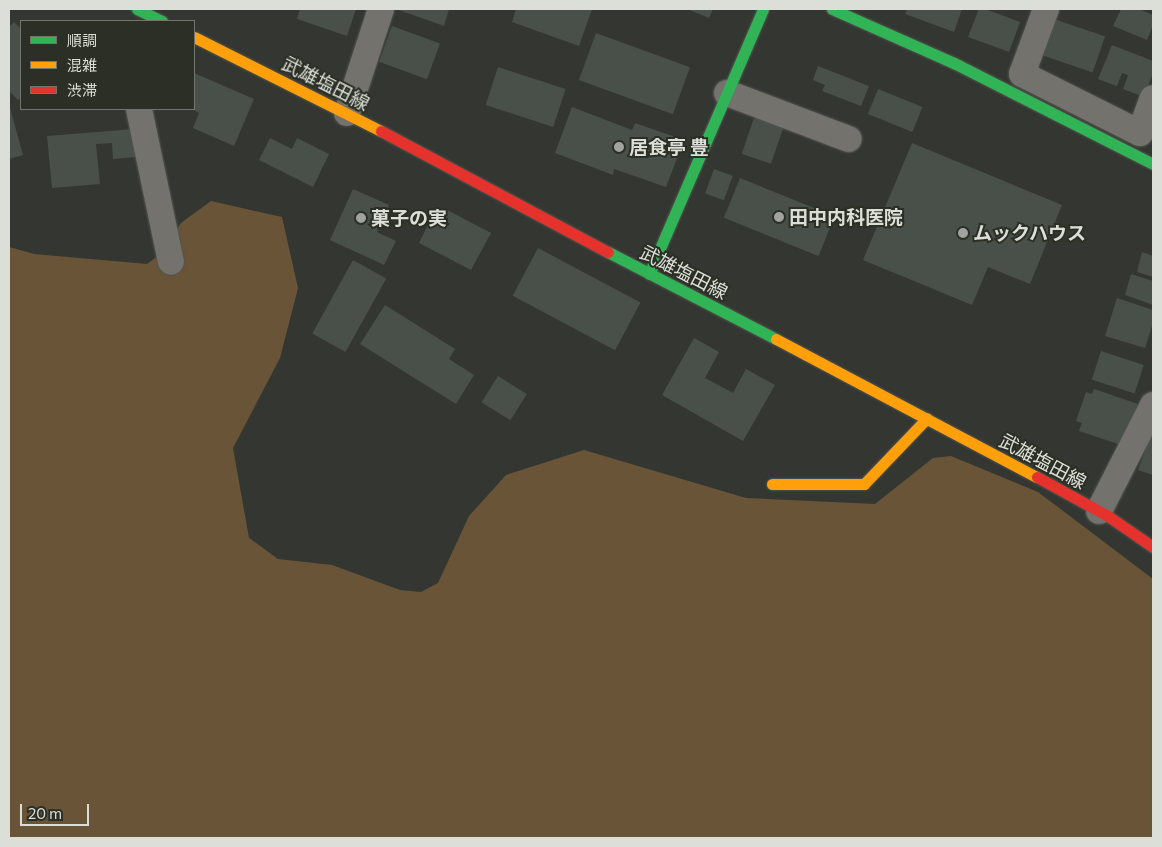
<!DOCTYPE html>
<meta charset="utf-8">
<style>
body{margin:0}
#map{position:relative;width:1162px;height:847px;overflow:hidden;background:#343731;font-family:Commissioner,"Noto Sans JP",sans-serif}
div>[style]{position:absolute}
.forest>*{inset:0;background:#6a5438}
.building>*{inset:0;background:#485049;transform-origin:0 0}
.roads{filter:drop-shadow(0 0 1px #525450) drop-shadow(0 0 1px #525450)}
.street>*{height:26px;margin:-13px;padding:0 13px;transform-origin:13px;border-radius:13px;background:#73726c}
.fast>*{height:11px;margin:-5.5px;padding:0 5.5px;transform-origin:5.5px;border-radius:5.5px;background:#30b455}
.slow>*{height:11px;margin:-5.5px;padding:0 5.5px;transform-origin:5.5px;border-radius:5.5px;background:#ff9f0a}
.jam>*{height:11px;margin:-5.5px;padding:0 5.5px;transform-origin:5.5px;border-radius:5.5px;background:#e5322d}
.dots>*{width:14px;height:14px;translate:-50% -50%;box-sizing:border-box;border:2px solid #2b2f25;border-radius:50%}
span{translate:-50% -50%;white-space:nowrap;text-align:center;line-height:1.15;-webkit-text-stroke:4px #2b2f25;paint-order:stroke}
.street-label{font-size:19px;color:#dcdfd8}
.poi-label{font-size:19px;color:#dcdfd8;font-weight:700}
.left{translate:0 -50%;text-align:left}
.frame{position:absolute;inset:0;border:10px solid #dcdfd8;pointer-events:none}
.legend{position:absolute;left:20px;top:20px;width:175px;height:90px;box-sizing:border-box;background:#2b2f25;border:1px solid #72756d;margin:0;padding:6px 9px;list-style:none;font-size:15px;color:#dcdfd8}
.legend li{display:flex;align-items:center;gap:10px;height:25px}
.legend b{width:25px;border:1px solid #72756d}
.scale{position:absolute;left:20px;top:804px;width:69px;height:22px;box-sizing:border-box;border:2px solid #dcdfd8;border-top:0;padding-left:6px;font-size:15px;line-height:18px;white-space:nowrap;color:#dcdfd8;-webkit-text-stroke:4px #2b2f25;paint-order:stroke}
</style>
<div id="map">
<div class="forest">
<div style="clip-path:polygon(211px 201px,282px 217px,298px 288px,280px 358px,233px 448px,249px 538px,278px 559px,332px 565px,400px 590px,421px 592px,438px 583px,469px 516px,506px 475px,584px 450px,746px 498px,875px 504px,933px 458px,951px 456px,1038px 492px,1153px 579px,1153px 838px,9px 838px,9px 247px,34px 254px,147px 264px,161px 254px,181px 223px)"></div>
</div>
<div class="building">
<div style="clip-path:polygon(300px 9px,356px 9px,347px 36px,297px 19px)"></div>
<div style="clip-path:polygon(396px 9px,449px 9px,444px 26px)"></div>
<div style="clip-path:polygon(516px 9px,592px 9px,579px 46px,512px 22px)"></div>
<div style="clip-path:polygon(687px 9px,713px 9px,709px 18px)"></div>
<div style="clip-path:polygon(907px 9px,962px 9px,954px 32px,905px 14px)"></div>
<div style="clip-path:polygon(979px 9px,985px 9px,1020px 22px,1009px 52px,968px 37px)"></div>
<div style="clip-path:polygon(1121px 9px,1139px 9px,1153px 15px,1153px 25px,1147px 40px,1113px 26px)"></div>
<div style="left:1054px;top:19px;width:54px;height:38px;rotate:19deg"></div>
<div style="clip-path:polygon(14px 22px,21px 29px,21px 97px,18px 100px,9px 91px,9px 27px)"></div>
<div style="left:392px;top:26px;width:51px;height:38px;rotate:20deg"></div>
<div style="left:596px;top:33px;width:100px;height:50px;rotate:20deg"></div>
<div style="clip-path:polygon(1112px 45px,1153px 61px,1153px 73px,1144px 97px,1123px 89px,1128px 75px,1122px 73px,1117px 86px,1098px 79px)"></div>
<div style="clip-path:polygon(818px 66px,869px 86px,861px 106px,822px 91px,825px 85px,813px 80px)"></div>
<div style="left:498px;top:67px;width:71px;height:40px;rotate:18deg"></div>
<div style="clip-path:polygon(194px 73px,254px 99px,234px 146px,193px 128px,199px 113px,194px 110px)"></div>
<div style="left:878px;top:89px;width:48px;height:27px;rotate:22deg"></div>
<div style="clip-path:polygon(9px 104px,23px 155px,9px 159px)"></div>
<div style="clip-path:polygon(572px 107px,632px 130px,635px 123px,684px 140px,666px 187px,614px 169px,613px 175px,555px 153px)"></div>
<div style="left:755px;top:115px;width:31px;height:41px;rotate:19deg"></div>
<div style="clip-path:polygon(134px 129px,136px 157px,113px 159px,112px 143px,96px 144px,100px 184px,52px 188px,47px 136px)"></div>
<div style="clip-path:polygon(270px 138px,292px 149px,297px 138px,329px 154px,313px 187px,259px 160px)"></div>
<div style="clip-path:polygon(912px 143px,1062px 205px,1030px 284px,988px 267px,972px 305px,863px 260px)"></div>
<div style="left:714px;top:169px;width:20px;height:26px;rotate:20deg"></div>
<div style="left:740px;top:178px;width:102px;height:43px;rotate:22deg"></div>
<div style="clip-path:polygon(353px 189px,389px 205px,377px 232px,396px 241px,384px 265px,330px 240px)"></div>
<div style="clip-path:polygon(447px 210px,491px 233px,471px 270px,419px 243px,432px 217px,441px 222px)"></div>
<div style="left:538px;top:248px;width:116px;height:54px;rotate:28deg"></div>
<div style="clip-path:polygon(1142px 252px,1153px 256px,1153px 277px,1137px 272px)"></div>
<div style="left:353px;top:260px;width:38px;height:84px;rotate:29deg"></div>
<div style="clip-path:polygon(1131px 274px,1153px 281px,1153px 305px,1125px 295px)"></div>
<div style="clip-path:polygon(1117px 298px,1153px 310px,1153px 323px,1145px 348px,1105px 336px)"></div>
<div style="clip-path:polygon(385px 305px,455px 349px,449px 359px,474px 375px,456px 404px,360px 344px)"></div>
<div style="clip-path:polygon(694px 338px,719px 352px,705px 378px,733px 393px,746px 369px,775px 385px,743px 441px,662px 395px)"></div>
<div style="left:1101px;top:351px;width:45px;height:30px;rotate:18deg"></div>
<div style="left:498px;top:376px;width:34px;height:31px;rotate:32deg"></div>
<div style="clip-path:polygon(1094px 389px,1138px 404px,1124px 446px,1079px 431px,1082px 423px,1076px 421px,1086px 392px,1092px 394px)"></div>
<div style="clip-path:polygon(1153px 429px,1153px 475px,1138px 470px)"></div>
</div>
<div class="roads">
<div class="street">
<div style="left:1046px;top:9px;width:69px;rotate:110.3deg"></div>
<div style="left:1022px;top:74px;width:132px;rotate:26.6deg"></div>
<div style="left:1140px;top:133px;width:37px;rotate:-70deg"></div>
<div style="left:727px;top:93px;width:130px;rotate:20.7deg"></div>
<div style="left:139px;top:109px;width:156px;rotate:78.2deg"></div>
<div style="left:347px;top:113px;width:109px;rotate:-71.9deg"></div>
<div style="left:1099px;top:511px;width:119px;rotate:-63deg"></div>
</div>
<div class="fast">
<div style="left:137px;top:9px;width:28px;rotate:26deg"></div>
<div style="left:832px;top:9px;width:133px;rotate:23.9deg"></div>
<div style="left:954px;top:63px;width:223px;rotate:26.9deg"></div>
<div style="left:608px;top:252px;width:189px;rotate:27.4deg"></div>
<div style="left:649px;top:274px;width:288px;rotate:-66.7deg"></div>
</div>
<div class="slow">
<div style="left:194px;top:37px;width:209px;rotate:26.7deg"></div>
<div style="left:776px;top:339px;width:295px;rotate:27.9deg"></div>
<div style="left:772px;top:484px;width:92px"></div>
<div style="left:864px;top:484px;width:91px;rotate:-46.3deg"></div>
</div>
<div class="jam">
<div style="left:381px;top:131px;width:257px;rotate:28.1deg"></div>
<div style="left:1037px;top:477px;width:81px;rotate:28.8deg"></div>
<div style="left:1108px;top:516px;width:55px;rotate:34.6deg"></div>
</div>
</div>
<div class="dots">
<div style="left:619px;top:147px;background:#a1a49e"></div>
<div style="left:779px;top:217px;background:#a1a49e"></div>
<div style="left:361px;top:218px;background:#a1a49e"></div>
<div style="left:963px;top:233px;background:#a1a49e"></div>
</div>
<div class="street-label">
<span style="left:326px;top:83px;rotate:27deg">武雄塩田線</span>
<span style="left:684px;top:272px;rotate:27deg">武雄塩田線</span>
<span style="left:1043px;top:461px;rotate:28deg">武雄塩田線</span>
</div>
<div class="poi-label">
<span class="left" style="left:629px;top:147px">居食亭 豊</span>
<span class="left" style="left:789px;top:217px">田中内科医院</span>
<span class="left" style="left:371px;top:218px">菓子の実</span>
<span class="left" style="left:973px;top:233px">ムックハウス</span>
</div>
<div class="frame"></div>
<ul class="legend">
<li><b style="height:6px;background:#30b455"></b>順調</li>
<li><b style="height:6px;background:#ff9f0a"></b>混雑</li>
<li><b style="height:6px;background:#e5322d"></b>渋滞</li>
</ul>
<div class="scale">20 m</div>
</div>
